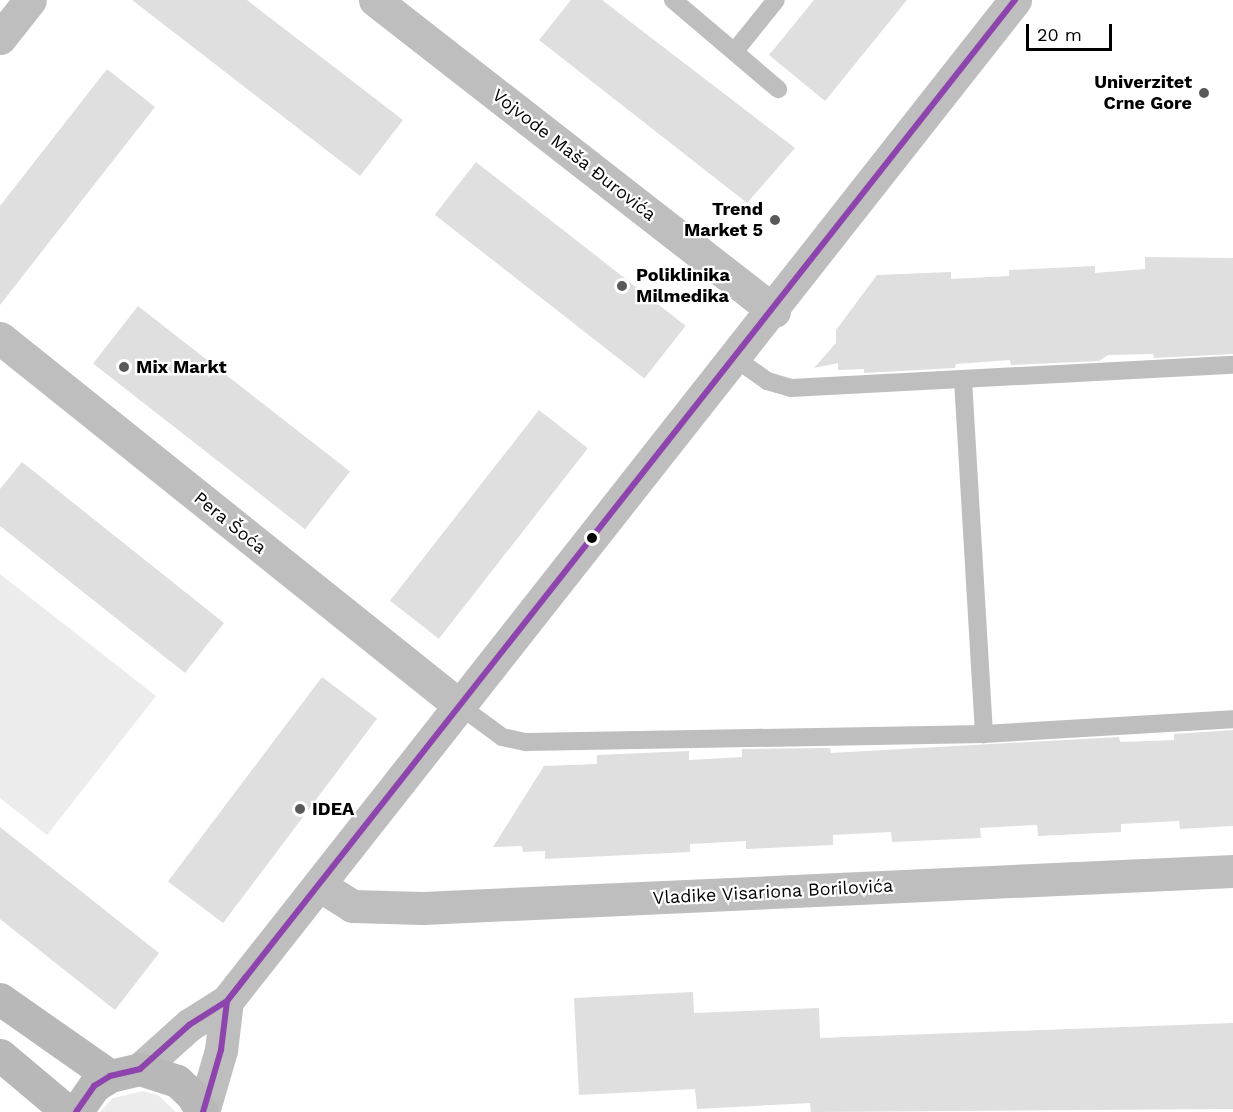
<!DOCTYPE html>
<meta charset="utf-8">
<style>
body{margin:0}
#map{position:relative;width:1233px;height:1112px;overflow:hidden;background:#fff;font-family:"Work Sans",sans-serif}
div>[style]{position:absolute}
.green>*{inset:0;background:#ececec}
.building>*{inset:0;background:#dfdfdf;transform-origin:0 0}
.lane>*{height:18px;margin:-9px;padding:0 9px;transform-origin:9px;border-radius:9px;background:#bebebe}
.street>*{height:33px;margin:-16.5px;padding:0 16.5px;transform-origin:16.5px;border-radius:16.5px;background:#bebebe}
.secondary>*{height:33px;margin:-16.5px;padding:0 16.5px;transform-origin:16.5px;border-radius:16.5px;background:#b8b8b8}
.bus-1>*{height:6px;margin:-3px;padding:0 3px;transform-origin:3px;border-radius:3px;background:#8e44ad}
.dots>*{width:16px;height:16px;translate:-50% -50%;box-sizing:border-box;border:3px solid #fff;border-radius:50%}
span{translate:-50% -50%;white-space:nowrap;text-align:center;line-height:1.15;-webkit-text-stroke:4.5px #fff;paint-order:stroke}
.poi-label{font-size:18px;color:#000;font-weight:700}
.right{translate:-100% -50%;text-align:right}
.left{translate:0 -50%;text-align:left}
.street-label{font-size:18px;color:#000}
.scale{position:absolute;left:1026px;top:24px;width:86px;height:27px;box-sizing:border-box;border:3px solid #000;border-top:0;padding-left:8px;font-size:18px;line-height:21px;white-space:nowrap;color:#000;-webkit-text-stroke:4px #fff;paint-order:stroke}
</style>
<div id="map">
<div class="green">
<div style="clip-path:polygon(0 574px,156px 696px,47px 835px,0 798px)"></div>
<div style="clip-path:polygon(143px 1091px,158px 1095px,176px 1112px,100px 1112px,113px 1098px)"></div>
</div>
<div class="building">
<div style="clip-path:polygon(132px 0,247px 0,403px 120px,360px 176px)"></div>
<div style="clip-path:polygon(571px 0,602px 0,795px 148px,747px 203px,539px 40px)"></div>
<div style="clip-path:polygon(814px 0,907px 0,825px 101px,769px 55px)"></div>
<div style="clip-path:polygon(107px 69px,155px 107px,0 305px,0 206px)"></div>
<div style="left:476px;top:162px;width:266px;height:67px;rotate:38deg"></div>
<div style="clip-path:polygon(1145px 257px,1233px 258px,1233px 354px,1154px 358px,1153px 354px,1108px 355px,1099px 361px,1011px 365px,1010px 360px,956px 364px,955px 368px,864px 373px,864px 369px,838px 370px,838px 363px,814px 368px,836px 343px,836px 330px,877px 275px,951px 272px,951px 279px,1009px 276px,1009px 270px,1095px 266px,1095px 273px,1145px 269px)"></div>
<div style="left:138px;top:306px;width:269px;height:73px;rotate:38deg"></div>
<div style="left:539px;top:410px;width:62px;height:242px;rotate:38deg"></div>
<div style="clip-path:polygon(22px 462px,224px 623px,185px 673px,0 526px,0 489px)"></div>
<div style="left:322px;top:677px;width:69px;height:256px;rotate:37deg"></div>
<div style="clip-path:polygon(1233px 730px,1233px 826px,1180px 829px,1179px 821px,1121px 824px,1121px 832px,1038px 836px,1037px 825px,980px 828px,981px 838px,892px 842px,891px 832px,833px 835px,833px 845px,746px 849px,746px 841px,690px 844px,690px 852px,545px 859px,545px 851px,523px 852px,522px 846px,493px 847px,544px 766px,597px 764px,597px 755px,689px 751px,689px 760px,742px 757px,742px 749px,830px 748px,831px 753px,1119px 737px,1120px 742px,1174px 740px,1174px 734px)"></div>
<div style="clip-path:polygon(0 827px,159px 953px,115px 1010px,0 919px)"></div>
<div style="clip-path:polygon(693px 992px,694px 1013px,819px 1008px,820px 1038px,1233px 1023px,1233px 1109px,811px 1112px,810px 1103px,697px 1109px,695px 1089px,579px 1095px,574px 998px)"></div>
</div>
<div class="lane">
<div style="left:673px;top:0;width:138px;rotate:40.3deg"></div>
<div style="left:735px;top:51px;width:65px;rotate:-51.2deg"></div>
<div style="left:736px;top:359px;width:38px;rotate:35deg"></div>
<div style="left:767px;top:381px;width:25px;rotate:16deg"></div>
<div style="left:791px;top:388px;width:443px;rotate:-3deg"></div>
<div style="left:963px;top:380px;width:355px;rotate:86.6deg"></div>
<div style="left:460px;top:706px;width:52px;rotate:36.4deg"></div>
<div style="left:502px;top:737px;width:25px;rotate:12deg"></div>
<div style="left:526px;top:742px;width:458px;rotate:-1deg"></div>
<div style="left:984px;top:734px;width:249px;rotate:-3.4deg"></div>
</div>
<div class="street">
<div style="left:375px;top:0;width:506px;rotate:37.93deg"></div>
<div style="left:0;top:38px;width:48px;rotate:-51.7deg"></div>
<div style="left:0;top:338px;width:589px;rotate:38.66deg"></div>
<div style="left:319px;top:885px;width:39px;rotate:32deg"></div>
<div style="left:352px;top:906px;width:71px;rotate:1.6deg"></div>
<div style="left:423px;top:908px;width:811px;rotate:-2.62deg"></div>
<div style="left:140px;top:1069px;width:66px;rotate:-41.9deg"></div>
<div style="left:189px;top:1025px;width:45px;rotate:-32.3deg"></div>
<div style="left:227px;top:1001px;width:1274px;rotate:-51.79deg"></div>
<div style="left:203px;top:1112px;width:65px;rotate:-73.8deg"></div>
<div style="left:221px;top:1050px;width:49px;rotate:-83deg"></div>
</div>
<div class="secondary">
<div style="left:0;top:999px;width:134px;rotate:35deg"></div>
<div style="left:0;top:1055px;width:89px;rotate:40deg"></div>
<div style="left:76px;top:1112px;width:32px;rotate:-55deg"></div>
<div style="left:94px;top:1086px;width:19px;rotate:-32deg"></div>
<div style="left:110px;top:1076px;width:31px;rotate:-13deg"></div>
<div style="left:140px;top:1069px;width:39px;rotate:18deg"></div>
<div style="left:177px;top:1081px;width:21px;rotate:43deg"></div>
<div style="left:192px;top:1095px;width:20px;rotate:60deg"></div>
</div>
<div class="bus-1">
<div style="left:76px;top:1112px;width:32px;rotate:-55deg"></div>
<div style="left:94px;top:1086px;width:19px;rotate:-32deg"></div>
<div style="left:110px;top:1076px;width:31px;rotate:-13deg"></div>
<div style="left:140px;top:1069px;width:66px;rotate:-41.9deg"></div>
<div style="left:189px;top:1025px;width:45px;rotate:-32.3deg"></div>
<div style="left:227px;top:1001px;width:1274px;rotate:-51.79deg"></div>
<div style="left:203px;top:1112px;width:65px;rotate:-73.8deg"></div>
<div style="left:221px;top:1050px;width:49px;rotate:-83deg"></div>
<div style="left:227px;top:1001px;width:31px;rotate:-52deg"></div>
</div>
<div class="dots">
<div style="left:1204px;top:93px;background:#595959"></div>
<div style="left:775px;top:220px;background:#595959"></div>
<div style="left:622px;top:286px;background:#595959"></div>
<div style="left:124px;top:367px;background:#595959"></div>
<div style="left:592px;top:538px;background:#000"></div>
<div style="left:300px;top:809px;background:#595959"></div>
</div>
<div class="poi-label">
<span class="right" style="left:1192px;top:93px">Univerzitet<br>Crne Gore</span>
<span class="right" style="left:763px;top:220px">Trend<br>Market 5</span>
<span class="left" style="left:636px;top:286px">Poliklinika<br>Milmedika</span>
<span class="left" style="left:136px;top:367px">Mix Markt</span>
<span class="left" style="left:312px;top:809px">IDEA</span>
</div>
<div class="street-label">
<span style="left:574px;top:155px;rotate:38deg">Vojvode Maša Đurovića</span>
<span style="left:230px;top:523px;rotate:39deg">Pera Šoća</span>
<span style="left:773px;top:892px;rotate:-3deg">Vladike Visariona Borilovića</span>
</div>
<div class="scale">20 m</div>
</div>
